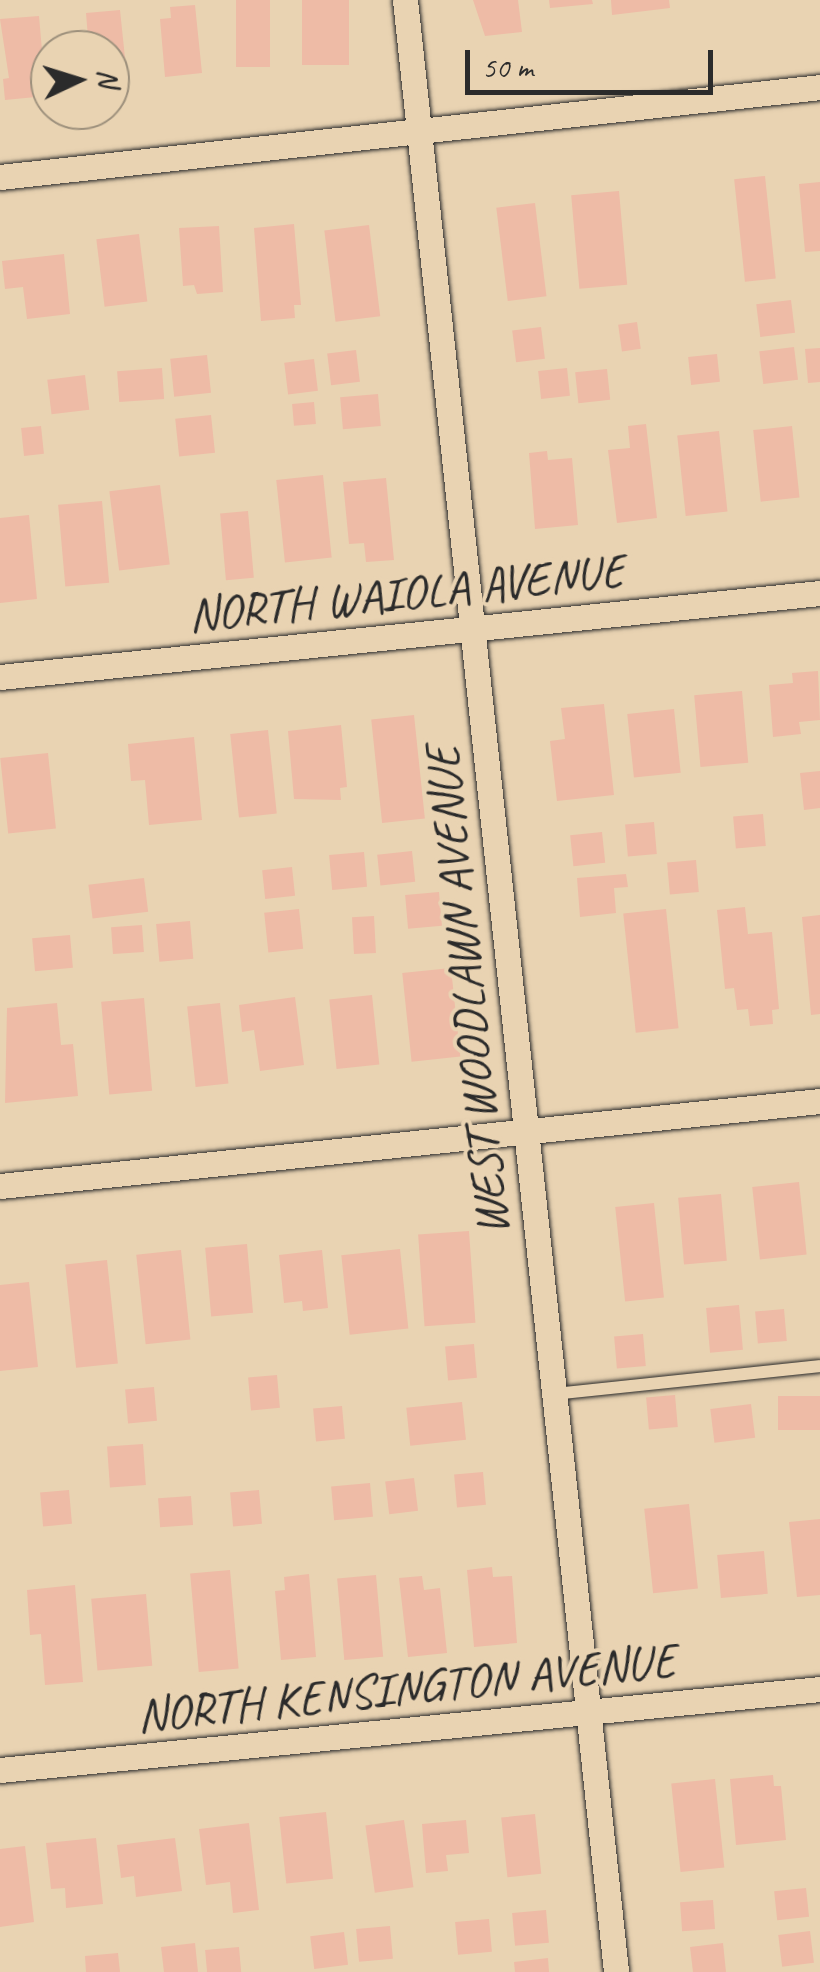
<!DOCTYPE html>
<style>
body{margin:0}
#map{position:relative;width:820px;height:1972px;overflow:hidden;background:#e9d3b2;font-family:Caveat,sans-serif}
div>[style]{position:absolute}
.building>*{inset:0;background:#eebba6;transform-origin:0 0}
.roads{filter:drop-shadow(0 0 2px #2b2b2b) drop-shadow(0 0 2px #2b2b2b)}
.service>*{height:12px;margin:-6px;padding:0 6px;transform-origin:6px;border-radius:6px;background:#e9d3b2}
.minor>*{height:25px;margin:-12.5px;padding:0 12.5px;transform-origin:12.5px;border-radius:12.5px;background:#e9d3b2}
span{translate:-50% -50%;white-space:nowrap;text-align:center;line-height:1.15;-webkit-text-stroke:8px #e9d3b2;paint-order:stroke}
.street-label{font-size:48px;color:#2b2b2b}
.north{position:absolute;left:30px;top:30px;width:100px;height:100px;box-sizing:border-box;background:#e9d3b2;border:2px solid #9d907c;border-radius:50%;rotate:86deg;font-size:28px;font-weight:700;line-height:40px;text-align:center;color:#2b2b2b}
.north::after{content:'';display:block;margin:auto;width:35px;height:45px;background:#2b2b2b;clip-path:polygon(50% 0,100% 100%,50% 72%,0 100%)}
.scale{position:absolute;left:465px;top:50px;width:248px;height:45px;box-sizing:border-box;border:5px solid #2b2b2b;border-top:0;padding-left:12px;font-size:30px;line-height:35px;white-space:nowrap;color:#2b2b2b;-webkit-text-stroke:8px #e9d3b2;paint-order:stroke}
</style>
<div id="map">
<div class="building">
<div style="left:236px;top:0;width:34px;height:67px"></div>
<div style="left:302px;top:0;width:47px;height:65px"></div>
<div style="clip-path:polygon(473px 0,518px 0,522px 32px,485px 36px)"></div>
<div style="clip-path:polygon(549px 0,592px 0,593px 4px,550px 8px)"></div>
<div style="clip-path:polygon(611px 0,669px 0,670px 8px,612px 15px)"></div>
<div style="clip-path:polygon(195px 5px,202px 73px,165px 77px,160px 19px,171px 18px,170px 7px)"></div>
<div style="clip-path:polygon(120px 10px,127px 77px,110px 79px,110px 50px,89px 50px,86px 13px)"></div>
<div style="clip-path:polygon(39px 16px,46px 96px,5px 100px,3px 79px,9px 78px,0 19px)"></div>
<div style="left:765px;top:176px;width:103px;height:31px;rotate:84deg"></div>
<div style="clip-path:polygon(820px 182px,820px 251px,805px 252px,799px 184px)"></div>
<div style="left:619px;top:191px;width:94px;height:48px;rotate:85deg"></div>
<div style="left:535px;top:203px;width:94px;height:39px;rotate:83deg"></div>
<div style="clip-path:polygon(294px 224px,301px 305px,294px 305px,295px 318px,261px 321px,254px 228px)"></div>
<div style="left:369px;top:225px;width:92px;height:45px;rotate:83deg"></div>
<div style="clip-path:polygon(219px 226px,223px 292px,197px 294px,194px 285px,183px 286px,179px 228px)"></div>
<div style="left:139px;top:234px;width:68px;height:43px;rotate:83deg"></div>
<div style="clip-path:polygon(64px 254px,70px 314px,27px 319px,23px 287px,5px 289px,2px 261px)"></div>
<div style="left:791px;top:300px;width:33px;height:35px;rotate:83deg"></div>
<div style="left:637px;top:322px;width:27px;height:19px;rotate:82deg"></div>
<div style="left:541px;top:327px;width:32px;height:29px;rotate:83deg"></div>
<div style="left:794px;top:347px;width:33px;height:35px;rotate:83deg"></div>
<div style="clip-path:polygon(820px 348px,820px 382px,808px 383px,805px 349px)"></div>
<div style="left:356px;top:350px;width:32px;height:29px;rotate:83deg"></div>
<div style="left:717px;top:354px;width:28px;height:29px;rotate:84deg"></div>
<div style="left:207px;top:355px;width:38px;height:37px;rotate:84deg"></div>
<div style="left:314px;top:359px;width:32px;height:30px;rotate:83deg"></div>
<div style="left:162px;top:368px;width:31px;height:45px;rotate:86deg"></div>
<div style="left:567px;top:368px;width:28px;height:29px;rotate:84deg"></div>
<div style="left:607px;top:369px;width:31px;height:32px;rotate:84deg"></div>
<div style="left:85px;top:375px;width:35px;height:38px;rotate:83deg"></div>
<div style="left:378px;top:394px;width:32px;height:38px;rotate:85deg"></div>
<div style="left:314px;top:402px;width:22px;height:22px;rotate:85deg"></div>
<div style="left:211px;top:415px;width:38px;height:36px;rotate:84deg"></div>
<div style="clip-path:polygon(646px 424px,657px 518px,617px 523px,608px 450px,630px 448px,628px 426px)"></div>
<div style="left:41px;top:426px;width:28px;height:20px;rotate:84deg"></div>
<div style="left:792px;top:426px;width:72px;height:39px;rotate:84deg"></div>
<div style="left:719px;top:431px;width:81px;height:42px;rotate:84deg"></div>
<div style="clip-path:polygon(547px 451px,548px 460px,572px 458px,578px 525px,535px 529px,529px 453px)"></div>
<div style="left:323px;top:475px;width:83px;height:47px;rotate:84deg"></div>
<div style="clip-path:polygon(386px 478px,394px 560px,366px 562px,364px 543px,349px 544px,343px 482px)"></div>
<div style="left:160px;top:485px;width:80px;height:51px;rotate:83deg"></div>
<div style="left:102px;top:501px;width:82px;height:44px;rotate:85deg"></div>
<div style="left:248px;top:511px;width:67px;height:28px;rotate:85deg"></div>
<div style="clip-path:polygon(29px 515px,37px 599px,0 603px,0 518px)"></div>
<div style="clip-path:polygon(818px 671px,820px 720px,799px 722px,801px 734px,773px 737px,769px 685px,793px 683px,792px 673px)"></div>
<div style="left:742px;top:691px;width:72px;height:48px;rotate:85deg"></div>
<div style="clip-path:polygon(604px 704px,614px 795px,557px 801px,550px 741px,565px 739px,561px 708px)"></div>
<div style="left:674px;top:709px;width:64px;height:47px;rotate:84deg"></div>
<div style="left:414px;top:715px;width:104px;height:43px;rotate:84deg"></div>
<div style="clip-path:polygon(341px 725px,347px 787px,340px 788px,341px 800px,294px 799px,288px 731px)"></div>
<div style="left:268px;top:730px;width:84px;height:38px;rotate:84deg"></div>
<div style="clip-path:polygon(194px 737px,202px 820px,149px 825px,145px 780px,131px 781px,128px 744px)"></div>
<div style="left:48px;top:753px;width:76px;height:48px;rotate:84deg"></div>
<div style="clip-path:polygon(820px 771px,820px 808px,804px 810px,800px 773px)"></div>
<div style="left:763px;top:814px;width:32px;height:30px;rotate:85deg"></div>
<div style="left:654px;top:822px;width:32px;height:29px;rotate:85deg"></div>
<div style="left:602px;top:832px;width:31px;height:32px;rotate:84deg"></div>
<div style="left:412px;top:851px;width:31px;height:35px;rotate:84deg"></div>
<div style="left:364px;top:852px;width:35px;height:35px;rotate:85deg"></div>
<div style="left:696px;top:860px;width:32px;height:29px;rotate:85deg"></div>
<div style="left:292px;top:867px;width:29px;height:30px;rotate:84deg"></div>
<div style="clip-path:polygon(626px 874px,628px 887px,614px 888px,616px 913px,580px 917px,577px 878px)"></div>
<div style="left:144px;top:878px;width:34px;height:56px;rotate:83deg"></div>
<div style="left:439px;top:892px;width:34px;height:34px;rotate:85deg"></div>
<div style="clip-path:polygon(745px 907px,748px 934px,772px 932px,779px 1009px,772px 1010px,773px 1024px,750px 1026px,748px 1009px,737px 1010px,734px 988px,725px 989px,717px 910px)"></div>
<div style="left:299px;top:909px;width:40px;height:35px;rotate:84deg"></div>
<div style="left:666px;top:909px;width:120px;height:43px;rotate:84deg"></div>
<div style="clip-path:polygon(820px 915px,820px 1014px,811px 1015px,802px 917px)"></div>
<div style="left:374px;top:916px;width:37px;height:22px;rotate:87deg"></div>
<div style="left:190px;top:921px;width:38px;height:34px;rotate:85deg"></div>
<div style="left:142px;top:925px;width:27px;height:31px;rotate:86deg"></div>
<div style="left:70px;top:935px;width:33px;height:38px;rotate:85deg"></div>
<div style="left:451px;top:968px;width:89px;height:49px;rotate:84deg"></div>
<div style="left:372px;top:995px;width:70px;height:43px;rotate:84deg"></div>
<div style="clip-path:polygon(295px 997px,304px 1065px,260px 1071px,254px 1030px,242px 1032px,239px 1005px)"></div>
<div style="left:144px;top:998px;width:93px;height:43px;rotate:85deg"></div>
<div style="clip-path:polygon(57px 1003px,61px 1045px,73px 1044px,78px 1096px,5px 1103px,7px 1008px)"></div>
<div style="left:220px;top:1003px;width:81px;height:33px;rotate:84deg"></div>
<div style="left:799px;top:1182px;width:73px;height:47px;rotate:84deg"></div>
<div style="left:721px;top:1194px;width:67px;height:43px;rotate:85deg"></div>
<div style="left:654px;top:1203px;width:95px;height:39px;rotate:84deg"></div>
<div style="left:469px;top:1231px;width:92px;height:51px;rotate:86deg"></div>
<div style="left:247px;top:1244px;width:69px;height:42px;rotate:85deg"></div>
<div style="left:400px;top:1249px;width:80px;height:59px;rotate:84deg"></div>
<div style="left:181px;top:1250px;width:90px;height:45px;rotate:84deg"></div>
<div style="clip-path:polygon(322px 1250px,328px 1308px,303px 1311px,302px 1301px,284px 1303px,279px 1255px)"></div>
<div style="left:107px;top:1260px;width:104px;height:42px;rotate:84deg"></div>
<div style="clip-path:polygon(29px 1282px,38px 1367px,0 1371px,0 1285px)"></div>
<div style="left:739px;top:1305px;width:45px;height:33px;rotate:85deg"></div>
<div style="left:784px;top:1309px;width:32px;height:29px;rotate:85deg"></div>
<div style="left:643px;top:1334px;width:32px;height:29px;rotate:85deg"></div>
<div style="left:474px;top:1344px;width:34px;height:29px;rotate:85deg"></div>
<div style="left:277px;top:1375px;width:33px;height:29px;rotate:85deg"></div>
<div style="left:154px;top:1387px;width:34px;height:29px;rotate:85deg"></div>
<div style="left:675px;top:1395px;width:32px;height:29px;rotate:85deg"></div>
<div style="left:820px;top:1396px;width:34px;height:42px;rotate:90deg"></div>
<div style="left:462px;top:1402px;width:38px;height:56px;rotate:84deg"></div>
<div style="left:751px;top:1404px;width:34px;height:41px;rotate:83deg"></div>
<div style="left:342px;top:1406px;width:33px;height:29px;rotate:85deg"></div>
<div style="left:143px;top:1444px;width:41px;height:36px;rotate:86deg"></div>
<div style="left:483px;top:1472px;width:33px;height:29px;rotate:85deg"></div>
<div style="left:414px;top:1478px;width:33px;height:29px;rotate:83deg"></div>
<div style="left:370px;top:1483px;width:34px;height:39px;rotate:85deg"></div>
<div style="left:69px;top:1490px;width:34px;height:29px;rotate:85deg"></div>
<div style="left:259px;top:1490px;width:34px;height:29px;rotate:85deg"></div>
<div style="left:191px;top:1496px;width:29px;height:33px;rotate:86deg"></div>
<div style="left:689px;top:1504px;width:85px;height:45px;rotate:84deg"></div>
<div style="clip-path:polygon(820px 1519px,820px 1595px,797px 1597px,789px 1522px)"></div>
<div style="left:764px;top:1551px;width:43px;height:47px;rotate:85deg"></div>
<div style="clip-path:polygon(492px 1567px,493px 1577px,512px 1576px,517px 1643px,474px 1647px,467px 1570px)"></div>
<div style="left:230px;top:1570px;width:99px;height:40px;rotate:85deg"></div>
<div style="clip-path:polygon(309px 1574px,316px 1657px,281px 1660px,275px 1591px,285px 1590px,284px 1577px)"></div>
<div style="left:376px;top:1575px;width:82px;height:39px;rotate:85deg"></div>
<div style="clip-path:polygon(422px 1576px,424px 1590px,440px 1588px,447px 1653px,408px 1657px,399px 1578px)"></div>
<div style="clip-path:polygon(75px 1585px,83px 1682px,45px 1685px,41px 1634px,30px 1635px,27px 1590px)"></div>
<div style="left:146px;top:1594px;width:72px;height:55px;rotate:85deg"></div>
<div style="clip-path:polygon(773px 1775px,774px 1786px,781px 1786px,786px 1840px,736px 1845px,730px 1779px)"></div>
<div style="left:715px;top:1779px;width:89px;height:44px;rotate:84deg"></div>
<div style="left:326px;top:1812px;width:67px;height:47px;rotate:84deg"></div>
<div style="left:535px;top:1814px;width:60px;height:34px;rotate:84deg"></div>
<div style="left:404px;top:1820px;width:68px;height:39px;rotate:82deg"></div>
<div style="clip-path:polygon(466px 1820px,469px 1853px,446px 1855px,448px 1871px,426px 1873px,422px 1824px)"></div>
<div style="clip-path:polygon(249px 1823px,259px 1910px,233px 1913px,230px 1882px,206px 1885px,199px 1829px)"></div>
<div style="clip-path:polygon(96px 1838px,103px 1904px,66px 1908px,65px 1888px,51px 1889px,46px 1843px)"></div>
<div style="clip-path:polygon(175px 1838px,182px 1891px,136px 1897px,134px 1876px,121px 1878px,117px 1845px)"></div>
<div style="clip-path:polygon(25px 1846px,34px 1922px,0 1927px,0 1849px)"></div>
<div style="left:806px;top:1888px;width:29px;height:32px;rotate:84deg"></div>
<div style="left:713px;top:1900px;width:29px;height:33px;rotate:86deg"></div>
<div style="left:546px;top:1910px;width:33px;height:34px;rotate:85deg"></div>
<div style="left:489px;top:1919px;width:33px;height:34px;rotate:85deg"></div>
<div style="left:390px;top:1926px;width:33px;height:34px;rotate:85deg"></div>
<div style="left:810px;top:1931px;width:32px;height:32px;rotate:83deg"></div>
<div style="left:344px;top:1932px;width:33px;height:34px;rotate:83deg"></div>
<div style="clip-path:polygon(195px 1943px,198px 1972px,164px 1972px,161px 1947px)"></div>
<div style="clip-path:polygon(723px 1943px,726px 1972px,693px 1972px,690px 1947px)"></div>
<div style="left:239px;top:1947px;width:25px;height:34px;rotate:85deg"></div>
<div style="clip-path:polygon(118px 1953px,120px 1972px,86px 1972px,85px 1956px)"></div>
<div style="clip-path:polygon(548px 1958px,549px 1972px,515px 1972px,514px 1962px)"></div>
</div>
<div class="roads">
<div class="service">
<div style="left:554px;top:1394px;width:267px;rotate:-6deg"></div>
</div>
<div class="minor">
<div style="left:405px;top:0;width:1983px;rotate:83.89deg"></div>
<div style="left:0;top:177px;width:825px;rotate:-6.26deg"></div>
<div style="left:0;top:677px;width:824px;rotate:-5.85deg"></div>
<div style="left:0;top:1186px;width:824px;rotate:-5.92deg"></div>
<div style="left:0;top:1770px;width:824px;rotate:-5.64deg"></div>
</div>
</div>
<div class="street-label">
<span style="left:406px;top:593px;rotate:-6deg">NORTH WAIOLA AVENUE</span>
<span style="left:467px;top:991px;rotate:-96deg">WEST WOODLAWN AVENUE</span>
<span style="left:406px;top:1688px;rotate:-6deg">NORTH KENSINGTON AVENUE</span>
</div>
<div class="north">N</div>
<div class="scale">50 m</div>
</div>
